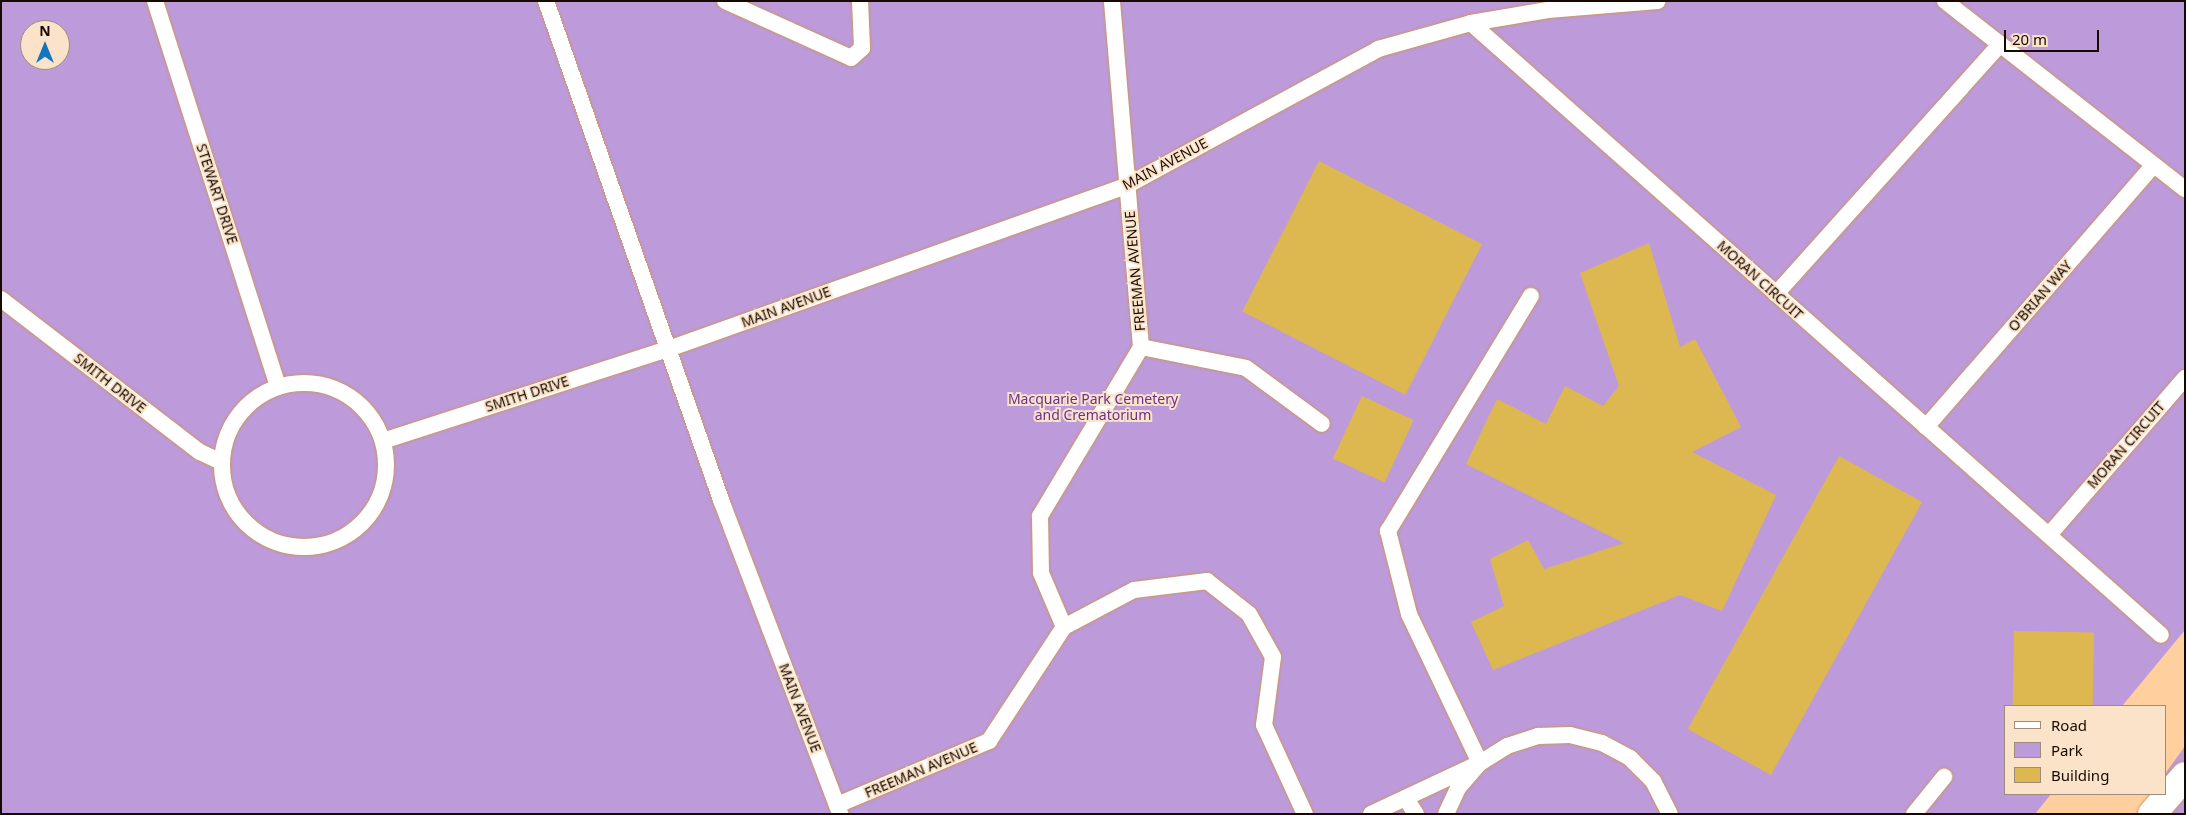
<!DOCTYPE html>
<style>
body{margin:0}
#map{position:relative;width:2186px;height:815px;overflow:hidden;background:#ffd09d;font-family:"Noto Sans",sans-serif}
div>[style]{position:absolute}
.green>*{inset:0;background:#bd9ada}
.building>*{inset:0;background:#ddb850;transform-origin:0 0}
.roads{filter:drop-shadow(0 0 1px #ce9655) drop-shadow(0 0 1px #ce9655)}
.service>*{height:16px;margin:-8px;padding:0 8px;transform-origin:8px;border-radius:8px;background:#fff}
.service>.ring{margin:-8px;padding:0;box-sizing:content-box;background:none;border:16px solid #fff;border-radius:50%}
.minor>*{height:28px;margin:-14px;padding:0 14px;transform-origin:14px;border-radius:14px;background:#fff}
span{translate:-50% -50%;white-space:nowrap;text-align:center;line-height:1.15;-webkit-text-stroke:4px #fae3c9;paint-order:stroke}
.street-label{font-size:14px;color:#170800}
.park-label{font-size:14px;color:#6b2f91}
.frame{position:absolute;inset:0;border:2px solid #170800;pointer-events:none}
.legend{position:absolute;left:2004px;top:705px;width:162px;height:90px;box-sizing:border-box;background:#fae3c9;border:1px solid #9f8b79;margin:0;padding:6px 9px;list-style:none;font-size:15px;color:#170800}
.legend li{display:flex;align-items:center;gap:10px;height:25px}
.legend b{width:25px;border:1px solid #9f8b79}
.north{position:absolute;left:20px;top:20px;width:50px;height:50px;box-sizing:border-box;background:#fae3c9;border:1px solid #9f8b79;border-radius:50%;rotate:0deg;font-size:14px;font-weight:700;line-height:20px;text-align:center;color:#170800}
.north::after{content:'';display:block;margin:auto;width:18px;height:22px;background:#1474c0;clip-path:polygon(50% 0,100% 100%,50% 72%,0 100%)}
.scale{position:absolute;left:2004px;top:30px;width:95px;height:22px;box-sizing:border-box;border:2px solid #170800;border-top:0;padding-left:6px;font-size:15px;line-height:18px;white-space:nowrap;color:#170800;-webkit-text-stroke:4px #fae3c9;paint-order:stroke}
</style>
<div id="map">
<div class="green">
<div style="clip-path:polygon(evenodd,1px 1px,2185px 1px,2185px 630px,2122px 706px,2005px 706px,2005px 794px,2051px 794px,2035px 814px,1px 814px,1px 1px,30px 30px,60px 30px,60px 60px,30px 60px,30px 30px)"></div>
<div style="clip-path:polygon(2185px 746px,2185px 814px,2136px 814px,2150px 794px,2165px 794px,2165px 774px)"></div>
</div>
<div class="building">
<div style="left:1319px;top:161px;width:183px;height:169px;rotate:27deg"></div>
<div style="clip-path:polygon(1649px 243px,1680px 347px,1695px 339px,1741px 427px,1692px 452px,1776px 495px,1722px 611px,1680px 595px,1493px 670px,1471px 622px,1504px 606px,1490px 559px,1528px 540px,1544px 569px,1624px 543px,1466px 464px,1497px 399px,1546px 424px,1565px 386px,1603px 406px,1619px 386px,1580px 273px)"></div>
<div style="left:1362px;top:396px;width:57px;height:69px;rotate:25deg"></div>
<div style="left:1839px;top:456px;width:95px;height:312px;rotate:29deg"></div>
<div style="left:2014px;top:631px;width:80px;height:75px;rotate:1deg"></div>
</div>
<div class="roads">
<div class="service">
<div style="left:155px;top:1px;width:405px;rotate:72.3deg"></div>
<div style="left:546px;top:1px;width:529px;rotate:70.67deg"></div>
<div style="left:721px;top:500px;width:336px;rotate:69.2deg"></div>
<div style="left:725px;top:1px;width:138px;rotate:24.3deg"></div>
<div style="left:851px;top:58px;width:15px;rotate:-42deg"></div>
<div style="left:862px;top:48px;width:47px;rotate:-92.4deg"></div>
<div style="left:1945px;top:1px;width:305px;rotate:38.1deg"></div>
<div style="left:1471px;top:23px;width:922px;rotate:41.57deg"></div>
<div style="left:1776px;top:294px;width:336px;rotate:-48.1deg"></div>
<div style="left:1px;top:299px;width:251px;rotate:37.6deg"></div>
<div style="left:200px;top:452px;width:23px;rotate:25deg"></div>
<div style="left:1141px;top:347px;width:107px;rotate:11.3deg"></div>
<div style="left:1246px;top:368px;width:94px;rotate:36.4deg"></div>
<div class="ring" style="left:222px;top:383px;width:148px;height:148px"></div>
<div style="left:1926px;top:427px;width:347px;rotate:-49deg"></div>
<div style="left:383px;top:441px;width:303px;rotate:-17.9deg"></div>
<div style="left:671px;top:348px;width:485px;rotate:-19.6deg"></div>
<div style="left:1128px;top:185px;width:285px;rotate:-28.5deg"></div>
<div style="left:1378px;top:49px;width:97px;rotate:-15.6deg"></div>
<div style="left:1471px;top:23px;width:78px;rotate:-9.6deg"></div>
<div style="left:1548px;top:10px;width:110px;rotate:-4.7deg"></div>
<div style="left:2049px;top:535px;width:208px;rotate:-49.1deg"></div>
<div style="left:1064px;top:627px;width:79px;rotate:-27.9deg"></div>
<div style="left:1134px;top:590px;width:74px;rotate:-7deg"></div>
<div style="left:1207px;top:581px;width:53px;rotate:38.2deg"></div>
<div style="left:1249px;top:614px;width:49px;rotate:60.8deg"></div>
<div style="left:1273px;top:657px;width:69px;rotate:97.5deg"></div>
<div style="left:1264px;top:725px;width:98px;rotate:65.3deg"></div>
<div style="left:1406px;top:799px;width:18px;rotate:56deg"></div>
<div style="left:837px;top:805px;width:165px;rotate:-22.8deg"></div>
<div style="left:989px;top:741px;width:136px;rotate:-56.7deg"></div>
<div style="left:1064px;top:627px;width:59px;rotate:-113.1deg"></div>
<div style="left:1041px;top:573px;width:57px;rotate:-91deg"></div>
<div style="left:1040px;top:516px;width:197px;rotate:-59.1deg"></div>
<div style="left:1141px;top:347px;width:347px;rotate:-94.8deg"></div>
<div style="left:1371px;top:814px;width:120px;rotate:-25.1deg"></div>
<div style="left:1480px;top:763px;width:165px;rotate:-115.5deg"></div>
<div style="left:1409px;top:614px;width:86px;rotate:-104.2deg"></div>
<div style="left:1388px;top:531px;width:275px;rotate:-58.7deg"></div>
<div style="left:1446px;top:814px;width:29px;rotate:-65deg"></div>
<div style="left:1458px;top:788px;width:33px;rotate:-49deg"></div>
<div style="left:1480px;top:763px;width:32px;rotate:-32deg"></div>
<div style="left:1507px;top:746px;width:33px;rotate:-18deg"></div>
<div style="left:1538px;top:736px;width:32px;rotate:-2deg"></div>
<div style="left:1570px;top:735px;width:33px;rotate:14deg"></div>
<div style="left:1602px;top:743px;width:32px;rotate:28deg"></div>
<div style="left:1630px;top:758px;width:33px;rotate:45deg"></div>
<div style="left:1653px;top:781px;width:37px;rotate:63deg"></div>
<div style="left:1914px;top:814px;width:48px;rotate:-51deg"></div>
</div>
<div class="minor">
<div style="left:2152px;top:814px;width:50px;rotate:-49deg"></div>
</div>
</div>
<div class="street-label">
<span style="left:1165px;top:164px;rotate:-28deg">MAIN AVENUE</span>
<span style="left:217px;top:194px;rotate:72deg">STEWART DRIVE</span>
<span style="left:1135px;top:271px;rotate:-95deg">FREEMAN AVENUE</span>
<span style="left:1760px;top:280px;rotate:42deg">MORAN CIRCUIT</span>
<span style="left:2040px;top:296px;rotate:-49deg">O'BRIAN WAY</span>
<span style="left:786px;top:307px;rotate:-20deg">MAIN AVENUE</span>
<span style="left:110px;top:383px;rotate:38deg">SMITH DRIVE</span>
<span style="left:527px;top:394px;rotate:-18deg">SMITH DRIVE</span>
<span style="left:2126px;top:445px;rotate:-49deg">MORAN CIRCUIT</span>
<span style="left:800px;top:708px;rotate:69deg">MAIN AVENUE</span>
<span style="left:921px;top:770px;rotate:-23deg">FREEMAN AVENUE</span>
</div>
<div class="park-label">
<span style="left:1093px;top:407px">Macquarie Park Cemetery<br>and Crematorium</span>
</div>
<div class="frame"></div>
<ul class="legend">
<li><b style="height:6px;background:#fff"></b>Road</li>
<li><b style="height:14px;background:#bd9ada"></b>Park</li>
<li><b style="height:14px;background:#ddb850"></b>Building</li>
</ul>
<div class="north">N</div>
<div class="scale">20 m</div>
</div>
